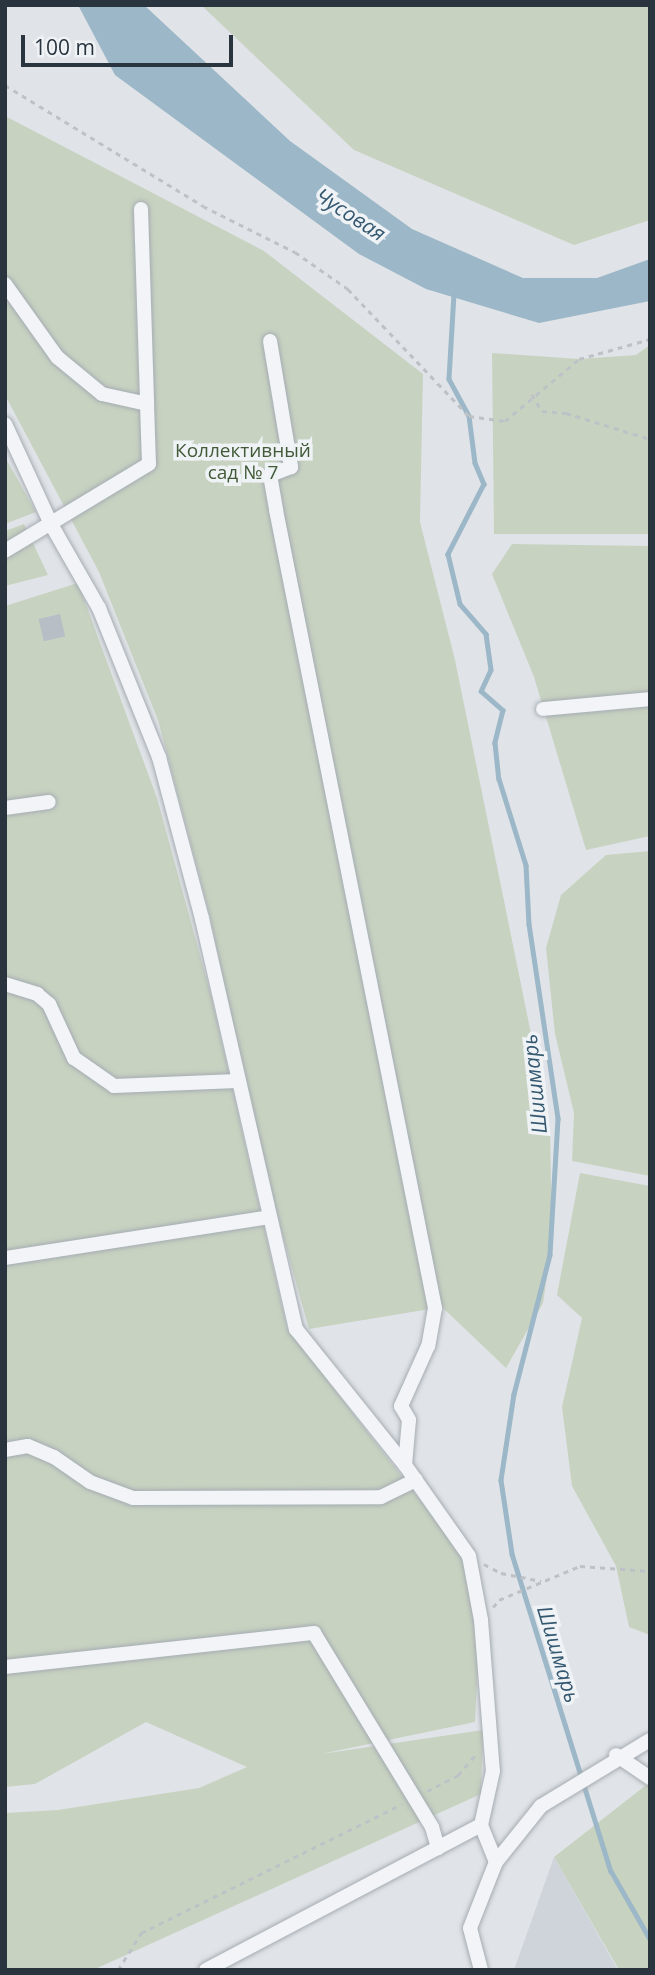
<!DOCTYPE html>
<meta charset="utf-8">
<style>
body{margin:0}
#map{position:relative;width:655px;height:1975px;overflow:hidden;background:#e0e4e8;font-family:"Open Sans",sans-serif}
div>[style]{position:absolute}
.built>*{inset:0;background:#ced4da}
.green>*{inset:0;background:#c8d2c1}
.water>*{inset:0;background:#9cb7c7}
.stream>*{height:4.5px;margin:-2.25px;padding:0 2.25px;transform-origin:2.25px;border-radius:2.25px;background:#9cb7c7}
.building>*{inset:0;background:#b7bec5;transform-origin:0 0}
.path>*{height:2.5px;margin-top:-1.25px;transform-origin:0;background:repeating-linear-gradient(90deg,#bec2c7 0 5px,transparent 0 10px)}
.roads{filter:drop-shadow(0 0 2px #a5acb2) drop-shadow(0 0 2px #a5acb2)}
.minor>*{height:14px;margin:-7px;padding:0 7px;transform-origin:7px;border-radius:7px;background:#f2f4f7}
span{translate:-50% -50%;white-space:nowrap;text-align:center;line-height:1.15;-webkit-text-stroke:7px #eff3f6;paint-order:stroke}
.park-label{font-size:19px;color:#425a37}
.water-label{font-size:21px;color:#355871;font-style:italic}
.frame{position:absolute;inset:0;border:7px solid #29343f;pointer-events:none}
.scale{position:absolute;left:21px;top:35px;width:212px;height:32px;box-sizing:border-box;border:4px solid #29343f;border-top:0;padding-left:9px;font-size:21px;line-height:24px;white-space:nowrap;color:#29343f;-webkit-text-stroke:5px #eff3f6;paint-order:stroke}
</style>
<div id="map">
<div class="built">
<div style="clip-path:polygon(554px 1857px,618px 1970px,514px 1970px)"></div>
</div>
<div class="green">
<div style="clip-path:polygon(201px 5px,650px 5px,650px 220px,574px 245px,354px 150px)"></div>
<div style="clip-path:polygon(5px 116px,264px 251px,423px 374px,420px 522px,455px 660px,550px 1127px,552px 1243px,543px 1303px,506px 1368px,442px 1307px,309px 1329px,257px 1143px,210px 917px,158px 720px,99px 572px,5px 395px)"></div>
<div style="clip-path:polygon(650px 345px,650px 534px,494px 534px,492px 353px,579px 359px,636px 355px)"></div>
<div style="clip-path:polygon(5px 457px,36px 512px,5px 524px)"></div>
<div style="clip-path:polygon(24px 524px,48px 575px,5px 586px,5px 531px)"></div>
<div style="clip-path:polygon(512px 544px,650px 546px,650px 836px,586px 850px,534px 677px,492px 574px)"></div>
<div style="clip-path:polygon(78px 583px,157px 798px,212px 999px,287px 1328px,464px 1557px,479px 1644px,475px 1722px,321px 1754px,483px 1730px,481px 1794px,93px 1970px,5px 1970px,5px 1813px,58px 1810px,199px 1788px,247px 1767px,146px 1722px,35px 1784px,5px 1787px,5px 606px)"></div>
<div style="clip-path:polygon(650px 851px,650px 1176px,572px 1161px,574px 1113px,555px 1034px,546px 948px,561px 895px,606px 855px)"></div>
<div style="clip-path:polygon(580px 1173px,650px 1186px,650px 1635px,629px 1627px,616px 1566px,572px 1486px,562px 1407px,582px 1318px,557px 1295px)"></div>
<div style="clip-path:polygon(650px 1782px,650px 1970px,619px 1970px,554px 1857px)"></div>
</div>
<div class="water">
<div style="clip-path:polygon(78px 5px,144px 5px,290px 141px,412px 229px,523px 278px,597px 278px,650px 259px,650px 301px,539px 323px,426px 289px,359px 254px,115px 75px)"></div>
</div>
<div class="stream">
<div style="left:454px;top:294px;width:85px;rotate:93.4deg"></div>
<div style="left:449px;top:379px;width:42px;rotate:61.6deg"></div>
<div style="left:469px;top:416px;width:47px;rotate:82.7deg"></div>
<div style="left:475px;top:463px;width:23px;rotate:67deg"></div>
<div style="left:484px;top:484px;width:79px;rotate:117.2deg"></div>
<div style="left:448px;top:554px;width:51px;rotate:76.5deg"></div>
<div style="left:460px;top:604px;width:40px;rotate:49deg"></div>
<div style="left:486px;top:634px;width:36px;rotate:82deg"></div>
<div style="left:491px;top:670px;width:23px;rotate:115deg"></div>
<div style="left:481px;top:691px;width:29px;rotate:41deg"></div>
<div style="left:503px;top:710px;width:34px;rotate:104deg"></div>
<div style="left:495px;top:743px;width:36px;rotate:84deg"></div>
<div style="left:499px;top:779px;width:90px;rotate:72.6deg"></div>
<div style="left:526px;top:865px;width:59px;rotate:87.1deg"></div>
<div style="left:529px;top:924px;width:197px;rotate:81.5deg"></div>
<div style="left:558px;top:1119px;width:136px;rotate:93.4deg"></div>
<div style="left:550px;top:1255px;width:144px;rotate:104.5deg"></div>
<div style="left:514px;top:1394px;width:87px;rotate:98.6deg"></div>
<div style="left:501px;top:1480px;width:75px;rotate:81.5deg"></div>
<div style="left:512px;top:1554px;width:332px;rotate:72.7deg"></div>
<div style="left:611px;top:1871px;width:78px;rotate:60.2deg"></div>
</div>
<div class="building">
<div style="left:60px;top:614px;width:23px;height:22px;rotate:77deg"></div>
</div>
<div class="path">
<div style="left:5px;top:85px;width:232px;rotate:31.4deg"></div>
<div style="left:203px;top:206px;width:103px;rotate:26.6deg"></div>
<div style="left:295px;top:252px;width:65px;rotate:34.9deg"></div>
<div style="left:348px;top:289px;width:175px;rotate:46.4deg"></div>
<div style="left:469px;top:416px;width:36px;rotate:8deg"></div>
<div style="left:505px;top:421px;width:97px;rotate:-40deg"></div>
<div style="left:579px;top:359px;width:74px;rotate:-15.7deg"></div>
<div style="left:532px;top:394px;width:20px;rotate:60deg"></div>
<div style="left:542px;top:411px;width:24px;rotate:5deg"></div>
<div style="left:566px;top:413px;width:88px;rotate:17.2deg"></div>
<div style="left:484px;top:1564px;width:19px;rotate:28deg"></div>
<div style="left:501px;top:1573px;width:41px;rotate:11.3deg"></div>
<div style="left:493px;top:1607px;width:9px;rotate:-49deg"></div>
<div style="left:499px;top:1600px;width:88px;rotate:-22.8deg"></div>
<div style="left:580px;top:1566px;width:70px;rotate:4.1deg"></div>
<div style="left:427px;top:1791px;width:35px;rotate:-27deg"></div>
<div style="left:458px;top:1775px;width:28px;rotate:-49deg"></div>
<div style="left:118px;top:1970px;width:44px;rotate:-58.1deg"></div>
<div style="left:141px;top:1933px;width:291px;rotate:-26.3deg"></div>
</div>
<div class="roads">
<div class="minor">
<div style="left:141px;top:209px;width:195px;rotate:88.2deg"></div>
<div style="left:5px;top:284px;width:90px;rotate:54.5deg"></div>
<div style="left:57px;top:357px;width:58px;rotate:39.4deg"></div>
<div style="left:102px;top:394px;width:46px;rotate:12.5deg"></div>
<div style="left:147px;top:404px;width:60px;rotate:88.1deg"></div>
<div style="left:149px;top:464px;width:168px;rotate:148.9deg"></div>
<div style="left:270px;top:341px;width:128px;rotate:80.5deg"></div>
<div style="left:291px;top:467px;width:22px;rotate:159deg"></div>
<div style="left:270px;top:475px;width:36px;rotate:80deg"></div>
<div style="left:276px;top:510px;width:814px;rotate:78.73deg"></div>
<div style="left:435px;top:1308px;width:39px;rotate:100deg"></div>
<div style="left:428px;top:1346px;width:66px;rotate:114.2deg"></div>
<div style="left:401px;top:1406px;width:16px;rotate:60deg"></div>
<div style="left:409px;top:1420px;width:45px;rotate:95.1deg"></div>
<div style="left:5px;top:424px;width:112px;rotate:65.3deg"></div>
<div style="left:52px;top:526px;width:95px;rotate:60.2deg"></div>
<div style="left:99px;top:608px;width:161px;rotate:68.1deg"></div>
<div style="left:159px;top:757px;width:168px;rotate:75.1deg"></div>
<div style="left:202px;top:919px;width:421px;rotate:77.1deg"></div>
<div style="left:296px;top:1329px;width:174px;rotate:51.3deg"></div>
<div style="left:405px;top:1465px;width:111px;rotate:54.9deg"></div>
<div style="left:469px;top:1556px;width:65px;rotate:79.4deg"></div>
<div style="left:481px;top:1620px;width:151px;rotate:85.5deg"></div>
<div style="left:493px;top:1771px;width:55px;rotate:102.5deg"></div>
<div style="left:543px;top:709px;width:107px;rotate:-5.3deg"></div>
<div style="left:5px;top:808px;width:44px;rotate:-7.8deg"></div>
<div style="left:5px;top:984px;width:34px;rotate:17deg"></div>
<div style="left:37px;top:994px;width:16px;rotate:40deg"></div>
<div style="left:49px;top:1004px;width:60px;rotate:65.2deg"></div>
<div style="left:74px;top:1058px;width:49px;rotate:35deg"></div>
<div style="left:114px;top:1086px;width:123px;rotate:-2.3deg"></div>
<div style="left:5px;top:1258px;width:267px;rotate:-8.8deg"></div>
<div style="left:5px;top:1450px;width:23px;rotate:-10deg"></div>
<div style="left:28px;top:1446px;width:28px;rotate:23deg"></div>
<div style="left:54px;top:1457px;width:44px;rotate:34.8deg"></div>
<div style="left:90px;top:1482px;width:46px;rotate:20.4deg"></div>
<div style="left:133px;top:1498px;width:248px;rotate:-0.2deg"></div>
<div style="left:381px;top:1497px;width:39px;rotate:-26deg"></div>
<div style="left:5px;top:1667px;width:311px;rotate:-6.3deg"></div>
<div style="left:314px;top:1633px;width:227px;rotate:58.7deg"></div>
<div style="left:432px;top:1827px;width:22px;rotate:74deg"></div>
<div style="left:616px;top:1755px;width:41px;rotate:34.1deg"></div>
<div style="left:206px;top:1970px;width:311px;rotate:-27.8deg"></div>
<div style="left:481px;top:1825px;width:40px;rotate:68deg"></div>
<div style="left:481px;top:1970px;width:43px;rotate:-104.7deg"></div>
<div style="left:470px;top:1928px;width:71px;rotate:-68.5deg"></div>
<div style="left:496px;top:1862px;width:72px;rotate:-51.2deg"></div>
<div style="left:541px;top:1806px;width:127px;rotate:-31.2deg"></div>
</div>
</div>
<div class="park-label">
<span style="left:243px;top:462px">Коллективный<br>сад № 7</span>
</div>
<div class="water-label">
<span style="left:351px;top:214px;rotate:33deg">Чусовая</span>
<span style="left:534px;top:1084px;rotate:-96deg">Шишмарь</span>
<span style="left:559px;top:1654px;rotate:73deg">Шишмарь</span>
</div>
<div class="frame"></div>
<div class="scale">100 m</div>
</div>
